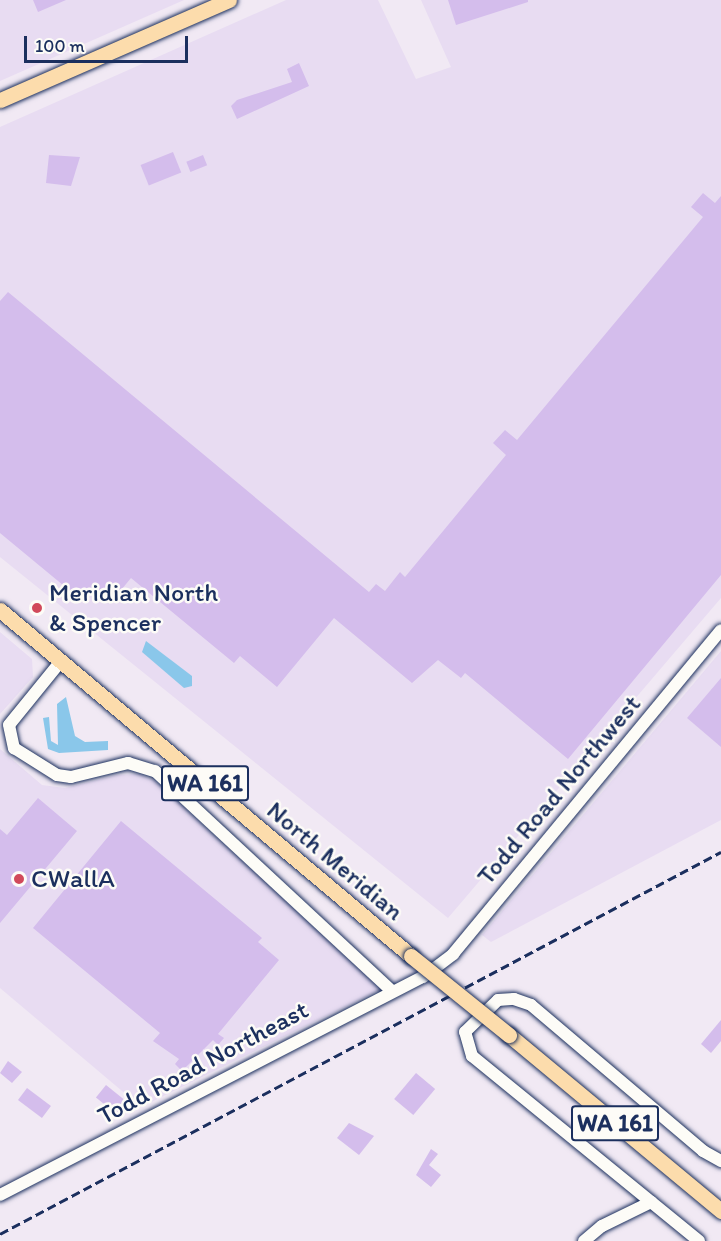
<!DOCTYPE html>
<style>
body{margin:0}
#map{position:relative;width:721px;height:1241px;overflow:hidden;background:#f1e9f4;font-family:Itim,sans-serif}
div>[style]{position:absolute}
.built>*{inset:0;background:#e8dcf2}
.water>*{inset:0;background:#8ac7ea}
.building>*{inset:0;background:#d4bdec;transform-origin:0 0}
.roads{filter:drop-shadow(0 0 2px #1b2f5e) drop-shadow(0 0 2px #1b2f5e)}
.minor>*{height:12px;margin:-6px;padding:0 6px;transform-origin:6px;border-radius:6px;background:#fdfcf7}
.major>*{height:15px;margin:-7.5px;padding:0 7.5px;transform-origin:7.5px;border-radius:7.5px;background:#fcdcac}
.rail>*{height:3px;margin-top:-1.5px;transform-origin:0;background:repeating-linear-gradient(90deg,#1b2f5e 0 9px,transparent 0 13.5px)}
.bridges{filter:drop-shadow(0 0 2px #1b2f5e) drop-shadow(0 0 2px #1b2f5e)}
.major-bridge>*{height:15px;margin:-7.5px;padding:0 7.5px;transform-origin:7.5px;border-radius:7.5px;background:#fcdcac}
.dots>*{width:16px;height:16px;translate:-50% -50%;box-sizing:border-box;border:3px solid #fdfcf7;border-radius:50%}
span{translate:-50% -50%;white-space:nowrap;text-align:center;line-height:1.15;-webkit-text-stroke:5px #fdfcf7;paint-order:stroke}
.shield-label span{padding:2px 4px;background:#fdfcf7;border:2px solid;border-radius:4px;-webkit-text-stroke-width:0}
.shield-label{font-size:24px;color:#1b2f5e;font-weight:700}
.poi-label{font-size:26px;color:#1b2f5e}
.left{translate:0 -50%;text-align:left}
.street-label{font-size:26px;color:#1b2f5e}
.scale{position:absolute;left:24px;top:36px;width:164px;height:27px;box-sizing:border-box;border:3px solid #1b2f5e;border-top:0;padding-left:8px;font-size:18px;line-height:21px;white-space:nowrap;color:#1b2f5e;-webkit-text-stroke:4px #fdfcf7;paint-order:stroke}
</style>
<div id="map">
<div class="built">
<div style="clip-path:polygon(0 0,184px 0,0 81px)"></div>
<div style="clip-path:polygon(286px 0,378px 0,416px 79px,451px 67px,421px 0,721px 0,721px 598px,448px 918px,0 557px,0 127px)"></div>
<div style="clip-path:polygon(0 632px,32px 659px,33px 677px,0 714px)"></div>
<div style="clip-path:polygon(721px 651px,721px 820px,491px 942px,482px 935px)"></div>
<div style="clip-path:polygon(0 749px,42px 785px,65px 788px,117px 775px,139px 774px,155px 781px,381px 989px,141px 1107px,0 988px)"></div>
</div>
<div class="water">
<div style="clip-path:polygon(146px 641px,192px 676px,192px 686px,184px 688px,142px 652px)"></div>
<div style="clip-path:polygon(66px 697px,75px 736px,85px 742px,108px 741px,108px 750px,59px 753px,48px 749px,43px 718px,49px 717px,51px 741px,58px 745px,57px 704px)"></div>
</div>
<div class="building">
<div style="clip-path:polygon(33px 0,66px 0,38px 12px)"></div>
<div style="clip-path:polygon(448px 0,528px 0,528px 2px,456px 25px)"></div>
<div style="clip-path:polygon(299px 63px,309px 86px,237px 119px,231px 106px,237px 100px,292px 82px,287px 69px)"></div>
<div style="left:173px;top:152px;width:22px;height:35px;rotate:68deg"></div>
<div style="clip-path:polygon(49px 155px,80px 157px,71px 186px,46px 183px)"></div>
<div style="left:203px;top:155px;width:11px;height:18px;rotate:68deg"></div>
<div style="clip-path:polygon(703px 193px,715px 203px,721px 196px,721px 575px,568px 759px,465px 673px,461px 678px,438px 660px,412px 683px,334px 618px,277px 687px,240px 656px,234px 663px,131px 578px,112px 601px,93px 587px,81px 600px,0 533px,0 301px,8px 292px,369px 592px,376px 584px,385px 591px,400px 572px,405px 577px,506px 455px,493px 443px,505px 430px,517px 440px,703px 217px,691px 207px)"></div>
<div style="clip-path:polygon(721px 678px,721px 747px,687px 718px)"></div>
<div style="clip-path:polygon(38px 798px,77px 831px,0 923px,0 829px,7px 835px)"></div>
<div style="clip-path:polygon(121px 821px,262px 938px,258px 942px,279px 960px,218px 1034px,224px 1038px,218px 1045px,213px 1040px,182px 1071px,175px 1064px,179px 1059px,153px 1041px,160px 1033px,33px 928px)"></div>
<div style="clip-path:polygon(721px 1020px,721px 1041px,711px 1053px,701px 1044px)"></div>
<div style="clip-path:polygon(8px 1061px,22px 1072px,12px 1083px,0 1073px)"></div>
<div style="left:416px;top:1073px;width:25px;height:34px;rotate:40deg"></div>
<div style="left:106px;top:1085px;width:26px;height:16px;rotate:39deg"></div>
<div style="left:27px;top:1088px;width:30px;height:15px;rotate:37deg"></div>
<div style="clip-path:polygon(349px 1123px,374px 1136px,359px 1155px,337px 1138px)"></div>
<div style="clip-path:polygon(431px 1149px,438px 1154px,429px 1165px,441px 1175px,431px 1187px,416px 1175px)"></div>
</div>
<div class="roads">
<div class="minor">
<div style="left:61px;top:661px;width:82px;rotate:129.1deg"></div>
<div style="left:9px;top:725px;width:24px;rotate:78deg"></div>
<div style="left:14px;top:748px;width:51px;rotate:32.1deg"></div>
<div style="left:57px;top:775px;width:14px;rotate:8deg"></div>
<div style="left:71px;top:777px;width:59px;rotate:-13.8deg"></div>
<div style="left:128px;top:763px;width:28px;rotate:17deg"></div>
<div style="left:155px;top:771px;width:323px;rotate:42.9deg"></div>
<div style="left:0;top:1195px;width:476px;rotate:-27.3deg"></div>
<div style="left:423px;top:977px;width:38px;rotate:-37deg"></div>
<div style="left:453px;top:954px;width:420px;rotate:-50.4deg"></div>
<div style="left:584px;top:1241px;width:23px;rotate:-40deg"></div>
<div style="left:602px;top:1226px;width:55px;rotate:-26.1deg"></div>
<div style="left:699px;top:1241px;width:293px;rotate:-140.8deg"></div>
<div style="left:472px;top:1056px;width:25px;rotate:-106deg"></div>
<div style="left:465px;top:1032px;width:46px;rotate:-44.1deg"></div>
<div style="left:498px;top:1000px;width:16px;rotate:-4deg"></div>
<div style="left:514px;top:999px;width:18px;rotate:19deg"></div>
<div style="left:531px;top:1005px;width:226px;rotate:40.3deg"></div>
<div style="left:703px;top:1151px;width:21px;rotate:29deg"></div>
</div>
<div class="major">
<div style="left:0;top:100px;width:250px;rotate:-23.6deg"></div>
<div style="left:0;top:610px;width:537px;rotate:40.09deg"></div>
<div style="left:509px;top:1035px;width:276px;rotate:39.7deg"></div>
</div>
</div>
<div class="rail">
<div style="left:0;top:1234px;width:816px;rotate:-27.92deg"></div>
</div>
<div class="bridges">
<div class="major-bridge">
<div style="left:411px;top:956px;width:126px;rotate:38.9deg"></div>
</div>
</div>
<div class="dots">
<div style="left:37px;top:608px;background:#d1495b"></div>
<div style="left:19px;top:879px;background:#d1495b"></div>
</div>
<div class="shield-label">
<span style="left:205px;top:783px">WA 161</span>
<span style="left:615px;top:1123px">WA 161</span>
</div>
<div class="poi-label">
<span class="left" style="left:49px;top:608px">Meridian North<br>&amp; Spencer</span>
<span class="left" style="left:31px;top:879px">CWallA</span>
</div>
<div class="street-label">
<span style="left:559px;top:790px;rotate:-50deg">Todd Road Northwest</span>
<span style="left:335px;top:861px;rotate:40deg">North Meridian</span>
<span style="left:203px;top:1063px;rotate:-28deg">Todd Road Northeast</span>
</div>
<div class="scale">100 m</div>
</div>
